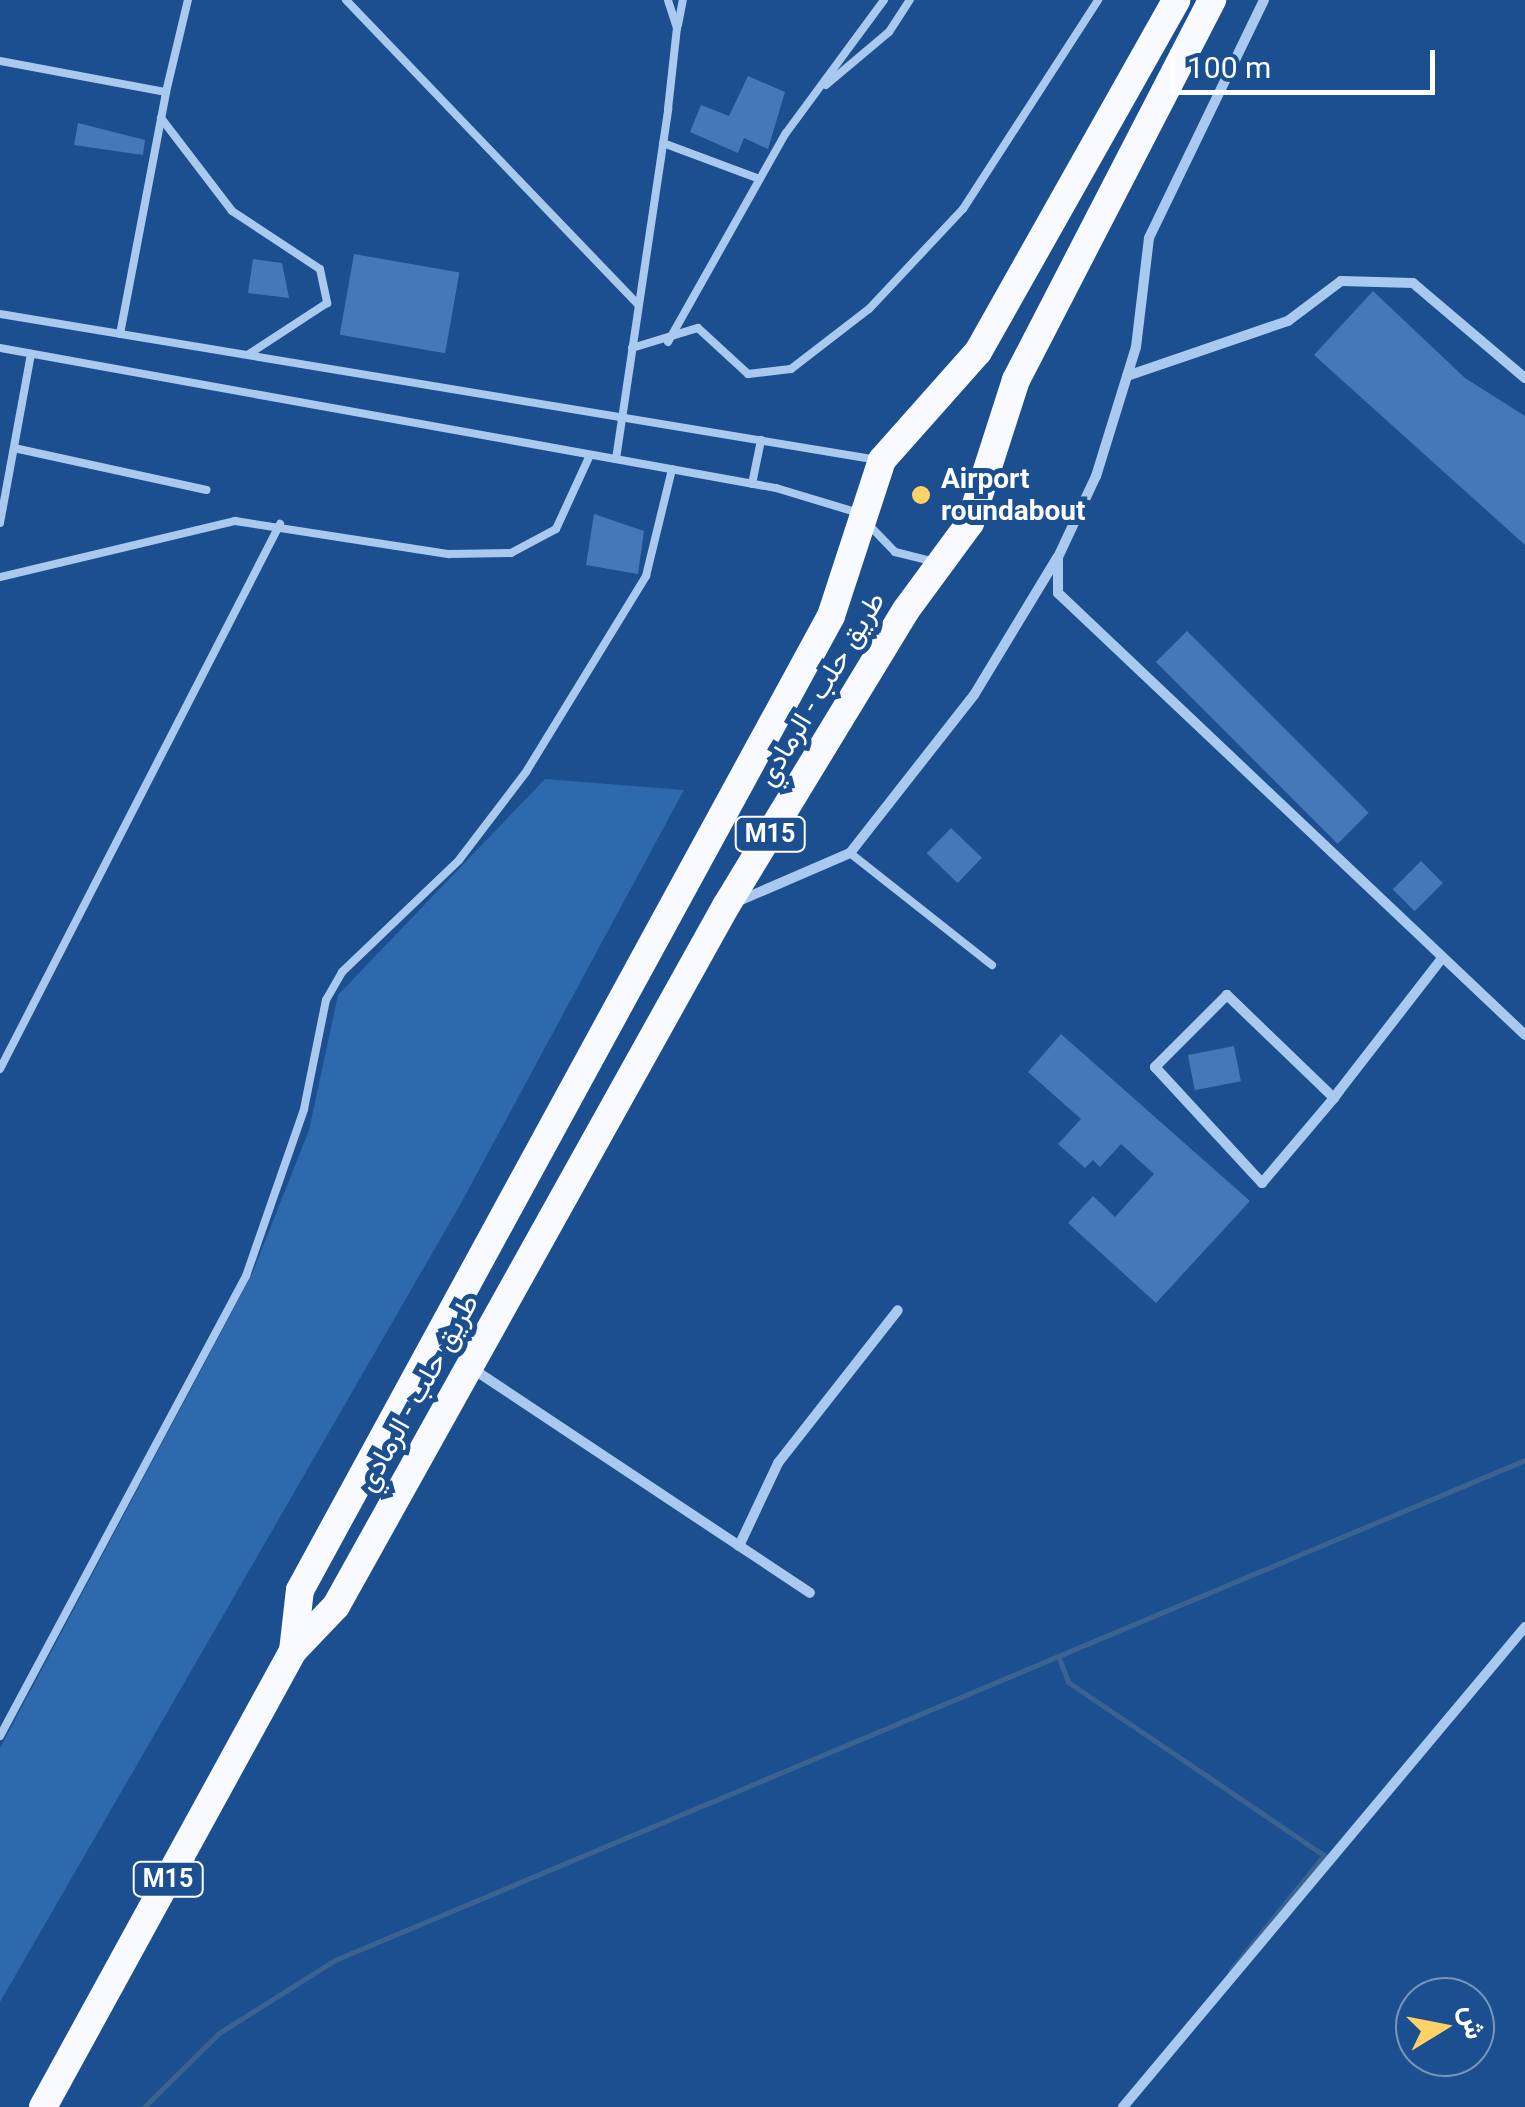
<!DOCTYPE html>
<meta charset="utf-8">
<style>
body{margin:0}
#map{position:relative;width:1525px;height:2107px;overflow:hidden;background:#1b4f8f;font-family:Roboto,Vazirmatn,sans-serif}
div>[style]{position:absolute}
.green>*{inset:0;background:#2e69ad}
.stream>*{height:5px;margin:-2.5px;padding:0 2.5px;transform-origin:2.5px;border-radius:2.5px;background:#3c6290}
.building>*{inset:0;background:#4478b7;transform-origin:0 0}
.service>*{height:8px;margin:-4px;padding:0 4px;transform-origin:4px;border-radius:4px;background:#a9c9ee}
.minor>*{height:10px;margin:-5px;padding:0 5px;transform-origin:5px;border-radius:5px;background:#a9c9ee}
.trunk>*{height:28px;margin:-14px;padding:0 14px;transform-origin:14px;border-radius:14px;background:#f8faff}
.dots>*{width:28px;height:28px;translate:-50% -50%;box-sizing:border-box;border:5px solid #1b4f8f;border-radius:50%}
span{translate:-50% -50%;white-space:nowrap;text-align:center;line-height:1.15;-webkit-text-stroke:10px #1b4f8f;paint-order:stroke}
.shield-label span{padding:2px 8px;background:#1b4f8f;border:2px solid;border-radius:8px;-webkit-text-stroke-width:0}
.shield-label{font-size:25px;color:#fff;font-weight:700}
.poi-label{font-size:28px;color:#fff;font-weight:700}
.left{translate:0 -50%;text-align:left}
.street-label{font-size:28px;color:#fff}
.north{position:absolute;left:1395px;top:1977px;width:100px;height:100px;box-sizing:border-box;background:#1b4f8f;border:2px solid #7695bc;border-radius:50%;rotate:80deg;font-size:28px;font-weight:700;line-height:40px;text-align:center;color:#fff}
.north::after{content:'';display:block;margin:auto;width:35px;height:45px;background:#ffd166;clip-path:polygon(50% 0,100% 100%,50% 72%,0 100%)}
.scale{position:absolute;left:1170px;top:50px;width:265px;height:45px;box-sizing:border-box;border:5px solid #fff;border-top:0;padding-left:12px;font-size:30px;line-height:35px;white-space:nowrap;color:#fff;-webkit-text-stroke:8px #1b4f8f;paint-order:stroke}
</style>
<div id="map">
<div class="green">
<div style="clip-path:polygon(545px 779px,684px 790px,460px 1205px,0 2002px,0 1748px,252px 1274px,309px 1130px,338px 995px)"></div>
</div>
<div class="stream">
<div style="left:1059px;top:1658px;width:26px;rotate:69deg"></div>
<div style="left:1068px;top:1682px;width:309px;rotate:34.1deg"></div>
<div style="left:1324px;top:1855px;width:148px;rotate:129deg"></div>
<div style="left:144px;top:2107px;width:105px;rotate:-44.6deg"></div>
<div style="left:219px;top:2033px;width:137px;rotate:-32.2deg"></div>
<div style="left:335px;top:1960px;width:1291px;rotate:-22.79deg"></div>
</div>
<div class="building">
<div style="clip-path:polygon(748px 76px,785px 92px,768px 149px,744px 138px,738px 153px,690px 132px,701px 105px,729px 116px)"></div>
<div style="clip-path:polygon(78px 123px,145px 140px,143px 155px,74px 145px)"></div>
<div style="left:354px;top:254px;width:107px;height:82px;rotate:10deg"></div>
<div style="clip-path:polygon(253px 259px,282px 263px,289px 298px,248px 293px)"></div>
<div style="clip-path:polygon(1373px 291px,1465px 378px,1525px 416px,1525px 545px,1314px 355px)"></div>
<div style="clip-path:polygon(594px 514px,644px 531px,638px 574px,586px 565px)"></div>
<div style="left:1187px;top:631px;width:257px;height:44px;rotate:45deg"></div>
<div style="left:951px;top:828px;width:43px;height:35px;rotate:44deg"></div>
<div style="left:1421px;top:861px;width:31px;height:40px;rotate:45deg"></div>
<div style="clip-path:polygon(1061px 1034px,1250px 1201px,1156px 1303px,1068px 1223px,1093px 1196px,1115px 1217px,1154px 1174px,1121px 1144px,1100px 1167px,1093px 1160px,1085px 1168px,1058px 1144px,1081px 1119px,1028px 1072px)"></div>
<div style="left:1234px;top:1046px;width:36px;height:47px;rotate:79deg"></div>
</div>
<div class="service">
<div style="left:346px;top:0;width:422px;rotate:46.2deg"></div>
<div style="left:678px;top:25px;width:25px;rotate:-79deg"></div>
<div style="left:0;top:61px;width:169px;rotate:10.6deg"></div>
<div style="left:166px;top:92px;width:95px;rotate:-76.6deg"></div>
<div style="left:826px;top:85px;width:82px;rotate:-40.1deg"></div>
<div style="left:889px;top:32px;width:38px;rotate:-57deg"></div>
<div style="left:161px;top:118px;width:117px;rotate:52.6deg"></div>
<div style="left:232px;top:211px;width:105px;rotate:33.4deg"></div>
<div style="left:320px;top:269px;width:35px;rotate:78deg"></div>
<div style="left:327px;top:303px;width:93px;rotate:146.8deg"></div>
<div style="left:663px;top:143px;width:103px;rotate:20.4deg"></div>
<div style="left:0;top:314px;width:890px;rotate:9.44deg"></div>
<div style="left:120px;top:334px;width:246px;rotate:-79.2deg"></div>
<div style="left:668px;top:342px;width:240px;rotate:-60.6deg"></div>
<div style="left:786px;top:133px;width:165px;rotate:-53.6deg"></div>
<div style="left:0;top:348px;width:789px;rotate:10.23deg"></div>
<div style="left:776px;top:488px;width:87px;rotate:16.8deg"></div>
<div style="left:632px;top:348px;width:69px;rotate:-16.9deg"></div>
<div style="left:698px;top:328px;width:68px;rotate:42.6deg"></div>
<div style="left:748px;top:374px;width:43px;rotate:-6.6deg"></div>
<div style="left:791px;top:369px;width:98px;rotate:-37.6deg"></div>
<div style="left:869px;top:309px;width:137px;rotate:-46.8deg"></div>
<div style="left:963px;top:209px;width:249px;rotate:-57.1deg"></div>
<div style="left:14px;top:448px;width:197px;rotate:12.3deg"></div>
<div style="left:616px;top:459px;width:354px;rotate:-81.5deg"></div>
<div style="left:668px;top:109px;width:81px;rotate:-83.7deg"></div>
<div style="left:677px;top:28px;width:29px;rotate:-108deg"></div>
<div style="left:752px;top:484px;width:45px;rotate:-78.4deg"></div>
<div style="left:0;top:523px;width:172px;rotate:-79.6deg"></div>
<div style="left:868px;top:524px;width:39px;rotate:46deg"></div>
<div style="left:895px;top:552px;width:41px;rotate:14deg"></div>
<div style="left:0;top:577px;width:242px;rotate:-13.4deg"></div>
<div style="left:235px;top:521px;width:217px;rotate:8.8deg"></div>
<div style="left:449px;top:554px;width:62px;rotate:-0.9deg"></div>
<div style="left:511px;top:553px;width:51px;rotate:-28.1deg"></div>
<div style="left:556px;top:529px;width:81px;rotate:-65.3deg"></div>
<div style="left:850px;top:853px;width:181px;rotate:38.3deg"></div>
<div style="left:0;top:1069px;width:613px;rotate:-62.81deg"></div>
<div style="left:0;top:1736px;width:522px;rotate:-61.86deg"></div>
<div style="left:246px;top:1276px;width:177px;rotate:-70.8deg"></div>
<div style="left:304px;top:1109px;width:111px;rotate:-78.6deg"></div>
<div style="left:326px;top:1000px;width:32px;rotate:-60deg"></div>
<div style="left:342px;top:972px;width:162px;rotate:-43.7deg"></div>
<div style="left:459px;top:860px;width:111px;rotate:-52.7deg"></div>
<div style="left:526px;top:772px;width:230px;rotate:-58.5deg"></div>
<div style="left:646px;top:576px;width:110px;rotate:-76.3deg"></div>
</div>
<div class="minor">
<div style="left:1264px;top:0;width:264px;rotate:115.8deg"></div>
<div style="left:1149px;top:238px;width:110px;rotate:96.8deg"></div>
<div style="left:1136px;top:347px;width:135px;rotate:107.2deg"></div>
<div style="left:1096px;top:476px;width:89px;rotate:115.1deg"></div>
<div style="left:1058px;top:557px;width:36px;rotate:90deg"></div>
<div style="left:1058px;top:593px;width:643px;rotate:43.42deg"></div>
<div style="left:1127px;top:376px;width:170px;rotate:-18.9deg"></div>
<div style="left:1288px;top:321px;width:66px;rotate:-37deg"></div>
<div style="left:1341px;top:281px;width:72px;rotate:1.6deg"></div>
<div style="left:1413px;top:283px;width:147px;rotate:40.3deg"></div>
<div style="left:734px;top:903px;width:126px;rotate:-23.3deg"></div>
<div style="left:850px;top:853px;width:201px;rotate:-51.9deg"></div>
<div style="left:974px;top:695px;width:160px;rotate:-58.8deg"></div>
<div style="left:1334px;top:1098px;width:149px;rotate:-136.1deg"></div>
<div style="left:1227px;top:995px;width:102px;rotate:135deg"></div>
<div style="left:1155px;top:1067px;width:158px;rotate:47.3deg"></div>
<div style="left:1262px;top:1183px;width:111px;rotate:-49.7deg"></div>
<div style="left:1334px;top:1098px;width:9px;rotate:-54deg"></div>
<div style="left:1339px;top:1091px;width:168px;rotate:-52.2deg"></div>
<div style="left:470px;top:1367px;width:408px;rotate:33.6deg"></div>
<div style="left:739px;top:1546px;width:92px;rotate:-64.8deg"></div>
<div style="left:778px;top:1463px;width:194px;rotate:-51.9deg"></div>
<div style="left:1123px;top:2107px;width:626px;rotate:-50.05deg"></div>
</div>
<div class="trunk">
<div style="left:293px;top:1651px;width:61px;rotate:-83.5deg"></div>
<div style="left:300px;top:1590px;width:1109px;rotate:-61.4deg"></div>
<div style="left:831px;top:616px;width:164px;rotate:-71.9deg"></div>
<div style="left:882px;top:460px;width:144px;rotate:-48.4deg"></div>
<div style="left:978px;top:352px;width:404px;rotate:-60.6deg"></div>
<div style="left:43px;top:2107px;width:520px;rotate:-61.27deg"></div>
<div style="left:293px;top:1651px;width:62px;rotate:-46.3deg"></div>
<div style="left:336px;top:1606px;width:801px;rotate:-60.88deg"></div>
<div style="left:726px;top:906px;width:346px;rotate:-58.7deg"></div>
<div style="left:906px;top:610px;width:108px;rotate:-53.7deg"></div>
<div style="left:970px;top:523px;width:150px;rotate:-72.2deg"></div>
<div style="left:1016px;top:380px;width:428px;rotate:-62.7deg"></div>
</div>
<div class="dots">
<div style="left:921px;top:495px;background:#ffd166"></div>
</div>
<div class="shield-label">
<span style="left:770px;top:834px">M15</span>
<span style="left:168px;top:1879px">M15</span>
</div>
<div class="poi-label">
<span class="left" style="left:941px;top:495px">Airport<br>roundabout</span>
</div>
<div class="street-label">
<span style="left:821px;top:689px;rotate:-59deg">طريق حلب - الرمادي</span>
<span style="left:418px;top:1393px;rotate:-61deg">طريق حلب - الرمادي</span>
</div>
<div class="north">ش</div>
<div class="scale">100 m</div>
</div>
